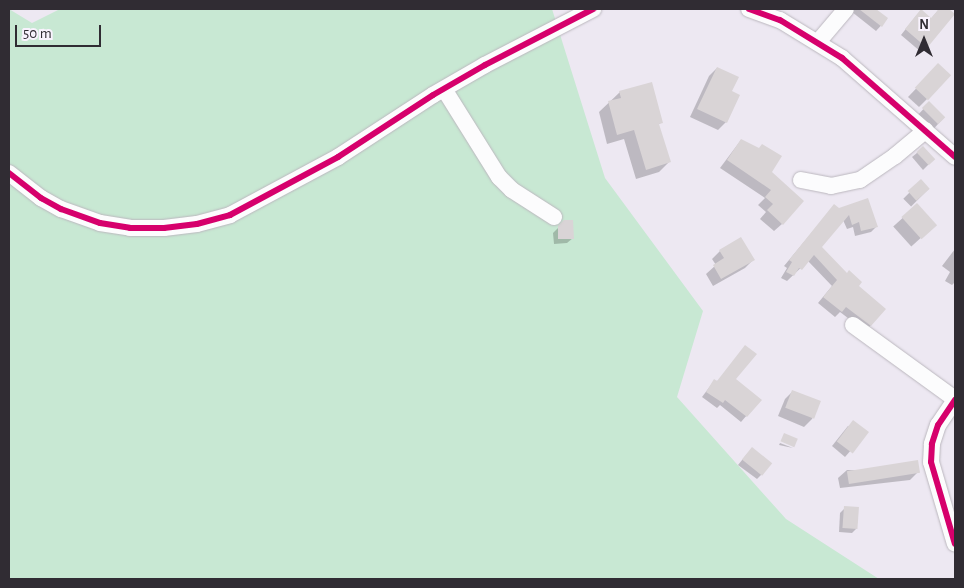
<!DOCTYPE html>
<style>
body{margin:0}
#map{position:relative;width:964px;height:588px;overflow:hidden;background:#ede8f2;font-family:"Alegreya Sans",sans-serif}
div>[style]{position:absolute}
.green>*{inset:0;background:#c8e8d3}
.shadow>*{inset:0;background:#0003;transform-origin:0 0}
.building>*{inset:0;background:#d9d4d6;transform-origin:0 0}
.roads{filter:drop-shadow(0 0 1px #bbb7be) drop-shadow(0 0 1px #bbb7be)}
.minor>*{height:16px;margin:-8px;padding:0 8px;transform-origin:8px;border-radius:8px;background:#fcfcfd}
.cycleway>*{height:6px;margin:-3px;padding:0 3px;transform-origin:3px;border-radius:3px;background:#d6006c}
span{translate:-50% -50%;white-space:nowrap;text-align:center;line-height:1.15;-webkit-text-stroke:4px #f9f3fe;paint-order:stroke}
.frame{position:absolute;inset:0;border:10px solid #302c33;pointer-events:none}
.north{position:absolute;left:899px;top:15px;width:50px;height:50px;-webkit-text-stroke:4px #f9f3fe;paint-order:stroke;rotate:0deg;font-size:14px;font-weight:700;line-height:20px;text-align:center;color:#302c33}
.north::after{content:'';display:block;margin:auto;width:18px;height:22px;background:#302c33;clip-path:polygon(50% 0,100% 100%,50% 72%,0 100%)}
.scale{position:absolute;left:15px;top:25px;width:86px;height:22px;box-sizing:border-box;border:2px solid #302c33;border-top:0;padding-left:6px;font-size:15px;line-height:18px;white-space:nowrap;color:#302c33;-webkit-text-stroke:4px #f9f3fe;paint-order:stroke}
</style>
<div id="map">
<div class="green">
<div style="clip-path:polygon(9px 9px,32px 23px,60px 9px,552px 9px,605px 178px,703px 311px,677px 397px,786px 519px,879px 579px,9px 579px)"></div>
</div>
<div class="shadow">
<div style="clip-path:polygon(854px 9px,874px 9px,887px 19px,876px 31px,852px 12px)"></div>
<div style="clip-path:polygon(939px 9px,947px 9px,954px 14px,921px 52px,901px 35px,916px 16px,931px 19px)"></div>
<div style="clip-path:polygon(717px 68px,730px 92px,726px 122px,718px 130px,690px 117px,709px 76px)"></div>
<div style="clip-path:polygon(931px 73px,927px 99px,919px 107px,908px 97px)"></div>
<div style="clip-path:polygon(620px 92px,662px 122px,658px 125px,669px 162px,659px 172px,636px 179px,624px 139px,607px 144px,599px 112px)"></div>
<div style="left:929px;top:103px;width:21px;height:16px;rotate:43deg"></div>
<div style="clip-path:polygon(741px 140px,758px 149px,771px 173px,782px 224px,774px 231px,760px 219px,766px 212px,758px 205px,765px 198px,720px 168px)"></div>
<div style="clip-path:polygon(923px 148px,934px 159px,923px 170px,912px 157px)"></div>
<div style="left:921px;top:181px;width:11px;height:25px;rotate:45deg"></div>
<div style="left:917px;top:205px;width:27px;height:32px;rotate:48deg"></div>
<div style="clip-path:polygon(834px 206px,876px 227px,871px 232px,855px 236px,853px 227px,847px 229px,843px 220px,821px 247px,857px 286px,871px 325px,865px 331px,840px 312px,835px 317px,818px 303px,832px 286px,808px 261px,787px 281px,781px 278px,787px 268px,784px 266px)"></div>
<div style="clip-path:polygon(565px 221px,573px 238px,567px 243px,554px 244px,553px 233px)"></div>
<div style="clip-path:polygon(955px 249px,955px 282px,952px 285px,945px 281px,950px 272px,942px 266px)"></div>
<div style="clip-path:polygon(720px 251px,753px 260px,745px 268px,713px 286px,706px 274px,716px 265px,712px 259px)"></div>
<div style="clip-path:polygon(735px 380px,760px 400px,741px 422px,720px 405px,717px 408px,702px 397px,714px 381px)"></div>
<div style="clip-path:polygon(793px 391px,819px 402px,812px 419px,804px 427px,778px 416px,785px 399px)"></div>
<div style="clip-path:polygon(848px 426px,867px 432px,845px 457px,832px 446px)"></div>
<div style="clip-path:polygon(780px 443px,793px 448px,779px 445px)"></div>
<div style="clip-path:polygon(747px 454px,762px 474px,757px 479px,738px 465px)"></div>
<div style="clip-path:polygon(847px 470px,918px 472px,910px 480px,840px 488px,838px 478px)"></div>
<div style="clip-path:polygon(845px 508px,857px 528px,852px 533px,839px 532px,840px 513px)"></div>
</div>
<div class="building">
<div style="clip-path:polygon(859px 9px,876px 9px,888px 18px,882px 27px)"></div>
<div style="clip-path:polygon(921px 9px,931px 18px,939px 9px,949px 9px,955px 14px,927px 48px,905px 29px)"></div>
<div style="left:938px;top:63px;width:18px;height:34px;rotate:43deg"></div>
<div style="clip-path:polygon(717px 67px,739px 77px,732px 91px,740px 95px,727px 123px,697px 109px)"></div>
<div style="clip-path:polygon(652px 82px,663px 123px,659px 124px,671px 162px,646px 170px,634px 130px,617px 135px,608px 101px,621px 98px,619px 91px)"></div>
<div style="left:929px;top:101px;width:23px;height:10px;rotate:45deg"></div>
<div style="clip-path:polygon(741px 139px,759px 148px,762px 144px,782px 156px,772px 172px,804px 201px,783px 225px,767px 210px,773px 204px,765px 197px,771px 190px,727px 160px)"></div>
<div style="left:923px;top:146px;width:18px;height:9px;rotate:47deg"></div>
<div style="left:921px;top:179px;width:13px;height:18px;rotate:48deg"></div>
<div style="clip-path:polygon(868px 198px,878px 227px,861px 231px,859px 222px,852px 225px,849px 215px,822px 247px,847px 273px,849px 270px,862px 282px,859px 286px,886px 309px,871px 326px,846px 307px,842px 312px,823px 297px,837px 280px,814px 255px,802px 270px,799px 268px,794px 276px,786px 272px,792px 262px,789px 260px,834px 204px,839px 208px)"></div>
<div style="left:917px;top:203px;width:30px;height:21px;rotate:48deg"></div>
<div style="clip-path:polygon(564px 220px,573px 220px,574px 239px,558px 239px,558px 226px)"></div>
<div style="clip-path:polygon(741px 237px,755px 260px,721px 279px,713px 265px,724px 258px,719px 250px)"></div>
<div style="clip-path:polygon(745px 345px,757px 354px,736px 379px,762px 400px,747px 417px,725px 400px,723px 403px,706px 392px,714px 379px,717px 381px)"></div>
<div style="left:792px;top:390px;width:31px;height:19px;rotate:21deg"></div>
<div style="left:853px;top:420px;width:20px;height:27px;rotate:37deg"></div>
<div style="left:784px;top:433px;width:15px;height:9px;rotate:23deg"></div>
<div style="left:752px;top:447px;width:26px;height:16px;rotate:39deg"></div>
<div style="left:918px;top:460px;width:13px;height:72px;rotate:81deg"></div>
<div style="left:844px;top:506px;width:15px;height:22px;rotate:4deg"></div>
</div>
<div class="roads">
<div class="minor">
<div style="left:749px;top:9px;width:33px;rotate:20deg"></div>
<div style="left:780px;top:20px;width:73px;rotate:31.5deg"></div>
<div style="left:842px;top:58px;width:150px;rotate:41.2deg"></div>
<div style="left:818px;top:42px;width:43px;rotate:-49.7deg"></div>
<div style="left:444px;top:89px;width:104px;rotate:58deg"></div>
<div style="left:499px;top:177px;width:18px;rotate:45deg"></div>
<div style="left:512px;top:190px;width:50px;rotate:32.7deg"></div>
<div style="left:9px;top:173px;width:41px;rotate:38deg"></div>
<div style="left:41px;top:198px;width:23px;rotate:29deg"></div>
<div style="left:61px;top:209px;width:41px;rotate:19.7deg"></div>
<div style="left:100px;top:223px;width:30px;rotate:9deg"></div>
<div style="left:130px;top:228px;width:34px"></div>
<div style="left:164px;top:228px;width:33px;rotate:-7deg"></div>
<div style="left:197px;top:224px;width:34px;rotate:-15deg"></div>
<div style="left:230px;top:215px;width:123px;rotate:-28.2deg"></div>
<div style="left:338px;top:157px;width:113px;rotate:-33.1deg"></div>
<div style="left:433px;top:95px;width:60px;rotate:-30deg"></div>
<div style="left:485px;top:65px;width:122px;rotate:-27.4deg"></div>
<div style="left:801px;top:180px;width:31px;rotate:11deg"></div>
<div style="left:831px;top:186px;width:30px;rotate:-12deg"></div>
<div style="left:860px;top:180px;width:42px;rotate:-34.4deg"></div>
<div style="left:895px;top:156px;width:40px;rotate:-40deg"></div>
<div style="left:853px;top:325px;width:126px;rotate:36deg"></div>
<div style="left:955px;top:400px;width:30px;rotate:124deg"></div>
<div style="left:938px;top:425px;width:20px;rotate:108deg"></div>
<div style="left:932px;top:444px;width:18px;rotate:93deg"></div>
<div style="left:931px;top:462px;width:85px;rotate:73.7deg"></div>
</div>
</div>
<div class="cycleway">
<div style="left:749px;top:9px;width:33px;rotate:20deg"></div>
<div style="left:780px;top:20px;width:73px;rotate:31.5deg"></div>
<div style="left:842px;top:58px;width:150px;rotate:41.2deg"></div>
<div style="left:9px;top:173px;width:41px;rotate:38deg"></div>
<div style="left:41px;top:198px;width:23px;rotate:29deg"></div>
<div style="left:61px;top:209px;width:41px;rotate:19.7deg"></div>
<div style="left:100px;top:223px;width:30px;rotate:9deg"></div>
<div style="left:130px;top:228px;width:34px"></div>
<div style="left:164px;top:228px;width:33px;rotate:-7deg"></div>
<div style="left:197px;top:224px;width:34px;rotate:-15deg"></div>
<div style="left:230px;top:215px;width:123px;rotate:-28.2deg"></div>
<div style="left:338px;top:157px;width:113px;rotate:-33.1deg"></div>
<div style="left:433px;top:95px;width:60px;rotate:-30deg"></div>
<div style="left:485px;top:65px;width:122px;rotate:-27.4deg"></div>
<div style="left:955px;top:400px;width:30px;rotate:124deg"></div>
<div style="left:938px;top:425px;width:20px;rotate:108deg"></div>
<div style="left:932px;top:444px;width:18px;rotate:93deg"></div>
<div style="left:931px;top:462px;width:85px;rotate:73.7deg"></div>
</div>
<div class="frame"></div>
<div class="north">N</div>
<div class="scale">50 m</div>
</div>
